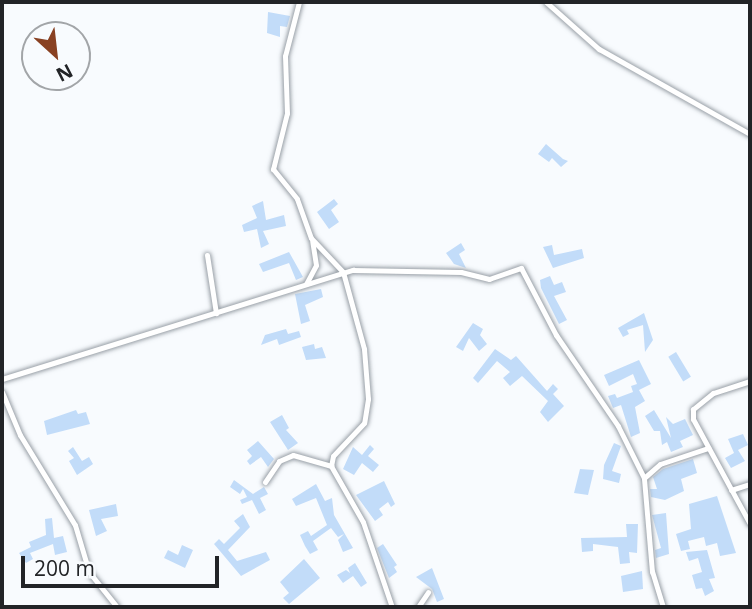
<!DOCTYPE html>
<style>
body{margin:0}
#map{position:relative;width:752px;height:609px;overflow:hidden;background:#f8fbfe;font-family:"Open Sans",sans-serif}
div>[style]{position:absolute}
.building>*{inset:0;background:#c2dcf9;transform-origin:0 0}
.roads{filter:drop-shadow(0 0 2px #99a0a7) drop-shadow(0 0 2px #99a0a7)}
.minor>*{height:5px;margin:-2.5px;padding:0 2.5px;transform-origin:2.5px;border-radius:2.5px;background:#fff}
span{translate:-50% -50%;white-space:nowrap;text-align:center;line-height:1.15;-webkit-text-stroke:6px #f8fbfe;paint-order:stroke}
.frame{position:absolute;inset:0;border:4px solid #222427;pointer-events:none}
.north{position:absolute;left:21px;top:21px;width:70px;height:70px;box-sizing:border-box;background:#f8fbfe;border:2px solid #a2a5a8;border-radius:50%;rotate:153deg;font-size:19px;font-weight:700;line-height:28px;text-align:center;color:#222427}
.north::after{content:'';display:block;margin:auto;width:24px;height:32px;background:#894122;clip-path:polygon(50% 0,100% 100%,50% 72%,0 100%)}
.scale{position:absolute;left:21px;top:556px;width:198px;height:32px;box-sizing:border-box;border:4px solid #222427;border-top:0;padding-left:9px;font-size:21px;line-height:24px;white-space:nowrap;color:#222427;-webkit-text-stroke:5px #f8fbfe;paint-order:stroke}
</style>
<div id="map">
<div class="building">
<div style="clip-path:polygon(268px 12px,290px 16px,287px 27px,280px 26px,280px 37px,267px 33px)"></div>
<div style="clip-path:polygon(546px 144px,563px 159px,568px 161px,561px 167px,552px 158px,549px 162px,538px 154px)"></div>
<div style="clip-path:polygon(334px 199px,338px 204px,331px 210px,339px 222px,329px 229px,317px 212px)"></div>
<div style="clip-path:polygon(263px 201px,266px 220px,284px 215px,286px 226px,263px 231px,269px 244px,261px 248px,257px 229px,244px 232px,242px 225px,257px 218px,252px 206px)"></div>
<div style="clip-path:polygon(461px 243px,465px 250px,459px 254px,466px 268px,454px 264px,446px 253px)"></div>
<div style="clip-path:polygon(552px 245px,554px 255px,582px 249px,584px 258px,553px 268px,543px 247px)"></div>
<div style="clip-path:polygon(289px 252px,303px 277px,296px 280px,289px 263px,263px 272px,259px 264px)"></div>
<div style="clip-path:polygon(550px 276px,554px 285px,562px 282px,566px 292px,554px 296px,567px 320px,559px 324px,541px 288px,540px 280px)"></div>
<div style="clip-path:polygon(321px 289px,323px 297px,305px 305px,310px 321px,301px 324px,295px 294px)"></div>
<div style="clip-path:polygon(644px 313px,653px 340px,645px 352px,643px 325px,627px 330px,629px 334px,623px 337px,618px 328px)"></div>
<div style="clip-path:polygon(473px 323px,483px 329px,480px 335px,487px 344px,479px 351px,469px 338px,463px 351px,456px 347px)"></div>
<div style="clip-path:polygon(286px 329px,288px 334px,299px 331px,301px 337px,279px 345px,277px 339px,261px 345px,265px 335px)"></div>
<div style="clip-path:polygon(314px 344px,315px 349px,322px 347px,326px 358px,306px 360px,302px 347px)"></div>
<div style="clip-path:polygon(495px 349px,511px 360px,516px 356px,547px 391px,553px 384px,558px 389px,553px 394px,564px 406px,548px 422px,540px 412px,548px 401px,522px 376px,510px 386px,503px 378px,510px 372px,497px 361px,478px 383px,473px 378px)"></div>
<div style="left:676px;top:352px;width:29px;height:9px;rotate:59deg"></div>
<div style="clip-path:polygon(639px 360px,651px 384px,639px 390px,645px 401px,635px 407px,640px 433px,631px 437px,621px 405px,613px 408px,608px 396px,615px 394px,617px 398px,633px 392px,631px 386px,637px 384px,633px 374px,609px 386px,604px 375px)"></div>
<div style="clip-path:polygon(76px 410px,78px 414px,86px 412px,90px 424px,47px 435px,44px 421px)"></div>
<div style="clip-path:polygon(654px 410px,671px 438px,666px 417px,673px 424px,685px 419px,693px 435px,680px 441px,683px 447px,671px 452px,667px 442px,662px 445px,660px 431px,654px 431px,645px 416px)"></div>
<div style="clip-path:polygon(282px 415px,289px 428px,286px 430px,298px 443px,288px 450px,270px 422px)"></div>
<div style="clip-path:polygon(743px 434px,748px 445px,738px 450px,745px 461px,731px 468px,725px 458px,734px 453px,728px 439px)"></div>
<div style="clip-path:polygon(258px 441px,274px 459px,268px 467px,261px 457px,250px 465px,247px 461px,252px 456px,247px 450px)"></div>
<div style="clip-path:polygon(614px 443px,621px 446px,612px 471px,621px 474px,619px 483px,603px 479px,604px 465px)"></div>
<div style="clip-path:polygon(370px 445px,374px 449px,368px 456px,379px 465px,373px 472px,362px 463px,354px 475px,343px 469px,353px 447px,362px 455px)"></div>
<div style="clip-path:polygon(73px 447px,82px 461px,89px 457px,93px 464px,77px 475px,69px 461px,74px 458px,68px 451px)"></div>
<div style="clip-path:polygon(693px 459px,697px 473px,681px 479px,684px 491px,665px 500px,651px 497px,650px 489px,657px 489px,653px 477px,663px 469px)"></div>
<div style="clip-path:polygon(580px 469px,594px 470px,588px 495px,574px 493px)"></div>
<div style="clip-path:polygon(234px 480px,253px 494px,264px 487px,268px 494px,260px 498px,266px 510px,259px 514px,252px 500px,242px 504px,240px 500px,247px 497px,243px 489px,240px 494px,230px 487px)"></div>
<div style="clip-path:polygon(384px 481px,395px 504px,391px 507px,388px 502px,379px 509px,383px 515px,375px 521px,356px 495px)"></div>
<div style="clip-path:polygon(316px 484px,325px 501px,332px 498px,334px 515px,353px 548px,343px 552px,338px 540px,344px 534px,338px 537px,331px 528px,313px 541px,318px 550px,310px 554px,305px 546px,300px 535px,308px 531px,311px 536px,327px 525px,316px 498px,296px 506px,292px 499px)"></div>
<div style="clip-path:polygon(717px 496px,736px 553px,720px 556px,717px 543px,706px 546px,704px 537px,688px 541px,690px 549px,681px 551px,676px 534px,691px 529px,689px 504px)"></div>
<div style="clip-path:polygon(116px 504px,118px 516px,101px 519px,107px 531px,96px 536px,89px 510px)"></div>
<div style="clip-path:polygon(666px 513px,669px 554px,656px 558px,655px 550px,661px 548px,652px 515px)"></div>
<div style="clip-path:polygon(243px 514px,250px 527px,228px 550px,237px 561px,266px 552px,270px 560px,241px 576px,214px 544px,219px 539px,224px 544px,240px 528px,234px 521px)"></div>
<div style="clip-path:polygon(52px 518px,54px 538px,63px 536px,67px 552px,55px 555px,53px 544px,30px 553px,33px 559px,26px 563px,19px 553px,31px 547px,29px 542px,46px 535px,45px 519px)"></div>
<div style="clip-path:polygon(626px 524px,638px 524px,637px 553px,629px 552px,630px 563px,620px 564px,618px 547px,593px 544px,593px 551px,582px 552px,581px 538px,627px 537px)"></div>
<div style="clip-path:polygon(383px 544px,397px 565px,394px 567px,397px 572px,389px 578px,377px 548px)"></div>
<div style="clip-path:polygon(182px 545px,193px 550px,185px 568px,164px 558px,168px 550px,178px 555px)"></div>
<div style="clip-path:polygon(707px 550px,715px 578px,709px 579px,714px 591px,705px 596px,702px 588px,696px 589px,692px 575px,702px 572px,698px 558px,689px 561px,686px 552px)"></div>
<div style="clip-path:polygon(304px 559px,320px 578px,289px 604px,283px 598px,289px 593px,280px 582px)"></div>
<div style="clip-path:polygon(355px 563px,367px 583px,361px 587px,353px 576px,343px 583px,337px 575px,346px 570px,350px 573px,348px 568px)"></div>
<div style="clip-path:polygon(432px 568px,444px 599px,437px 602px,432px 589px,416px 577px)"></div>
<div style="clip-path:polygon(642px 571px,643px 589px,623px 592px,621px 576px)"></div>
</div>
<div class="roads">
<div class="minor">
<div style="left:299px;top:2px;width:56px;rotate:104.5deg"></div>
<div style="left:285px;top:56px;width:57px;rotate:88deg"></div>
<div style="left:287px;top:113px;width:58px;rotate:104deg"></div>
<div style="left:273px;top:169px;width:38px;rotate:51deg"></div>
<div style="left:297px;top:199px;width:41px;rotate:70.3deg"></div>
<div style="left:311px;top:238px;width:47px;rotate:46.7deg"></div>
<div style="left:343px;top:272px;width:80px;rotate:74.7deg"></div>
<div style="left:364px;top:349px;width:50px;rotate:85.4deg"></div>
<div style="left:368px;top:399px;width:24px;rotate:99deg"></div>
<div style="left:364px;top:423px;width:45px;rotate:133.2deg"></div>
<div style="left:333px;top:456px;width:10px;rotate:101deg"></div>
<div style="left:331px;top:466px;width:64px;rotate:60.3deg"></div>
<div style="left:363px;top:522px;width:90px;rotate:71.2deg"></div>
<div style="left:546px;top:2px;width:71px;rotate:41.6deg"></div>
<div style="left:599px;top:49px;width:173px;rotate:29.4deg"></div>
<div style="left:207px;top:255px;width:59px;rotate:81.2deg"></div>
<div style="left:306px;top:284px;width:21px;rotate:-62deg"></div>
<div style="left:316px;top:265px;width:24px;rotate:-99deg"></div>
<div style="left:2px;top:379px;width:368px;rotate:-17.3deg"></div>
<div style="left:353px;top:270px;width:108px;rotate:1.1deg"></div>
<div style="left:461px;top:272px;width:29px;rotate:14deg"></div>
<div style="left:489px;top:279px;width:34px;rotate:-19deg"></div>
<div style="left:521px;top:268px;width:76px;rotate:62.4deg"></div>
<div style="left:556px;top:335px;width:110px;rotate:55.7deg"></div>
<div style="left:618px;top:426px;width:58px;rotate:63.4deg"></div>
<div style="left:750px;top:381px;width:39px;rotate:162deg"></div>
<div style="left:713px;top:393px;width:26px;rotate:141deg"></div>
<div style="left:693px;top:409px;width:10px;rotate:90deg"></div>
<div style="left:693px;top:419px;width:119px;rotate:61.5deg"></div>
<div style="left:2px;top:392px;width:47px;rotate:67.3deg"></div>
<div style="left:20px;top:435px;width:105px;rotate:58.6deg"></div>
<div style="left:75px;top:525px;width:49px;rotate:73.4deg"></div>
<div style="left:89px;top:572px;width:45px;rotate:51.3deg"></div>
<div style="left:265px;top:482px;width:25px;rotate:-56deg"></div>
<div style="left:279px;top:461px;width:15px;rotate:-23deg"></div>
<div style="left:293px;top:455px;width:40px;rotate:16deg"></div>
<div style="left:731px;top:490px;width:20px;rotate:-18deg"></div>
<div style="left:418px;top:607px;width:18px;rotate:-56deg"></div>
<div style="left:663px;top:607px;width:37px;rotate:-107deg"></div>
<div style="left:652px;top:572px;width:94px;rotate:-94.9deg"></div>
<div style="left:644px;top:478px;width:21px;rotate:-41deg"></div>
<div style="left:660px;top:464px;width:51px;rotate:-18.4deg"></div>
</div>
</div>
<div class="frame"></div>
<div class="north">N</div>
<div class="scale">200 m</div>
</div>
